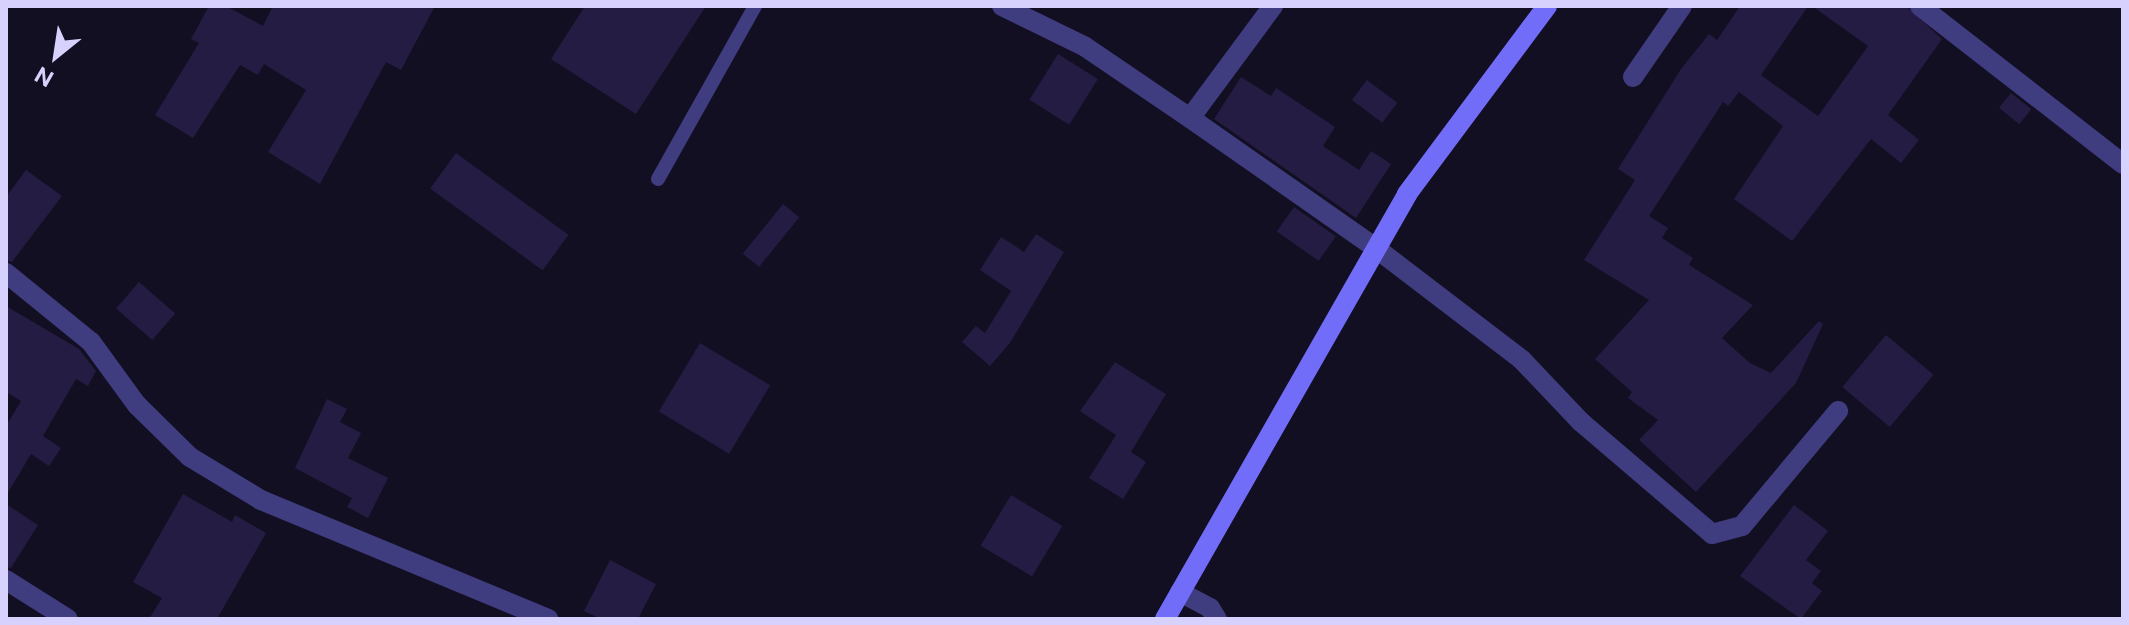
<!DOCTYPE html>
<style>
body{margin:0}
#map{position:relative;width:2129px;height:625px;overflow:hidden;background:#120f22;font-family:"Public Sans",sans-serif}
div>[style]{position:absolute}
.building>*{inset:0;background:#241c42;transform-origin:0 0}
.service>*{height:14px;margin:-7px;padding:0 7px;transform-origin:7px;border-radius:7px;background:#3f3c7f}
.minor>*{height:20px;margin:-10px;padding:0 10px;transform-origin:10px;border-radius:10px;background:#3f3c7f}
.secondary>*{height:20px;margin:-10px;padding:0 10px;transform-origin:10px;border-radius:10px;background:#726df9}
span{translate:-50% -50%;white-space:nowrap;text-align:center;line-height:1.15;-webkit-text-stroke:6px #120f22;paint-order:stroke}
.frame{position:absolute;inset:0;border:8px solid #d7d2fd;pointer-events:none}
.north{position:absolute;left:16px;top:16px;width:80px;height:80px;-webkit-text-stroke:6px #120f22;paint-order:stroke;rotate:210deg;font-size:22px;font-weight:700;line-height:32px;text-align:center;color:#d7d2fd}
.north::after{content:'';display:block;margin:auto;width:28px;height:36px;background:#d7d2fd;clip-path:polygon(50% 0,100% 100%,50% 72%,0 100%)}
</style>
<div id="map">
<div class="building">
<div style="clip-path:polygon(209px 6px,226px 6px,263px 26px,273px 6px,435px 6px,401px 70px,386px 62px,320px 184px,268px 152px,306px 90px,264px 64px,258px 75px,240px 65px,193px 138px,155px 115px,199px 43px,191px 39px)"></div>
<div style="clip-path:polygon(585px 6px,706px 6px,636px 114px,551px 59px)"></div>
<div style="clip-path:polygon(1740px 6px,1808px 6px,1761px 75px,1818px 116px,1868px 46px,1812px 6px,1906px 6px,1942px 39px,1888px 115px,1919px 140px,1901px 163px,1871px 139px,1792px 241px,1734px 199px,1783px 126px,1739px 92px,1728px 106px,1723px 102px,1649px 216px,1668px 228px,1662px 238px,1693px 258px,1689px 265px,1753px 305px,1722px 338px,1750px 363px,1771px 373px,1819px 321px,1823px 324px,1796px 383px,1696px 492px,1639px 440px,1658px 420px,1628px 398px,1632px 392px,1595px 359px,1649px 300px,1584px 260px,1635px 180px,1618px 169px,1681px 69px,1709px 34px,1717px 40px)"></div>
<div style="left:1058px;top:54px;width:47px;height:54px;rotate:32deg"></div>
<div style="clip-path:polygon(1241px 77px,1271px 96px,1276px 88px,1335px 127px,1323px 146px,1359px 170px,1371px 151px,1391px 164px,1356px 218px,1214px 119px)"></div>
<div style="left:1367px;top:80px;width:38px;height:25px;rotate:37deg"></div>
<div style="left:2011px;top:93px;width:26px;height:19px;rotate:39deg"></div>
<div style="left:456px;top:153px;width:139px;height:44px;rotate:36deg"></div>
<div style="clip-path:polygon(26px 170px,62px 196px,12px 262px,6px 260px,6px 197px)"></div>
<div style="left:783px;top:204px;width:21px;height:64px;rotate:39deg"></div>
<div style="left:1294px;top:207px;width:51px;height:30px;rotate:35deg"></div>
<div style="clip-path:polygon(1036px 234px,1064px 252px,1010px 343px,990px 366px,962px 342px,976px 326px,985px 333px,1011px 291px,980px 270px,1001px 237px,1024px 252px)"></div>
<div style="left:139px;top:282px;width:48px;height:35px;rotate:41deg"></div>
<div style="clip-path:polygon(6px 306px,79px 349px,96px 371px,88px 386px,76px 379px,43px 436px,61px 448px,49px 466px,31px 454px,6px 496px,6px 426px,21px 401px,6px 392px)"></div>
<div style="left:1886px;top:335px;width:62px;height:68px;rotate:40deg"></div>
<div style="left:700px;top:343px;width:82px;height:80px;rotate:31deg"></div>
<div style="clip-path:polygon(1115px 362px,1166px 394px,1131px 452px,1146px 462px,1123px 499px,1089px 478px,1116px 435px,1080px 411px)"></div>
<div style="clip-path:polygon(327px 399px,347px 409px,340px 422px,361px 433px,348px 458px,388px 478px,368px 518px,347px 507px,352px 498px,295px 468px)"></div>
<div style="clip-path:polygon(183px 494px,232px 522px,235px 515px,266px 533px,217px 619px,149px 619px,162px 598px,133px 582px)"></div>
<div style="left:1011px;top:495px;width:60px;height:59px;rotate:31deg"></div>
<div style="clip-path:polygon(6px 504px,38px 525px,11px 568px,6px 567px)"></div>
<div style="clip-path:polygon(1794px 505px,1828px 531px,1806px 560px,1821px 571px,1812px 583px,1822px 591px,1801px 619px,1740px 576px)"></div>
<div style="clip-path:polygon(610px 560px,656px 584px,638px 619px,601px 619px,584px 611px)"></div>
</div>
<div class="service">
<div style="left:658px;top:179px;width:198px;rotate:-60.7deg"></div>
</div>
<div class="minor">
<div style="left:1002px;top:6px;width:91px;rotate:26deg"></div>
<div style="left:1084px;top:46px;width:128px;rotate:34.2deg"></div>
<div style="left:1273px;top:6px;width:139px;rotate:126.5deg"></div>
<div style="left:1190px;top:118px;width:228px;rotate:35deg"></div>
<div style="left:1377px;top:249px;width:183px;rotate:37.4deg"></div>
<div style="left:1522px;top:360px;width:86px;rotate:46.4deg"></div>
<div style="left:1581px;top:422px;width:172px;rotate:40.5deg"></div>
<div style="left:1712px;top:534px;width:31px;rotate:-15deg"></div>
<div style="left:1742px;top:526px;width:150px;rotate:-50.1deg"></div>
<div style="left:1920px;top:6px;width:257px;rotate:37.9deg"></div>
<div style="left:1633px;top:77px;width:86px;rotate:-55.4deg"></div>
<div style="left:6px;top:273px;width:109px;rotate:39.1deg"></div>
<div style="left:91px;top:342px;width:78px;rotate:53.9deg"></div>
<div style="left:137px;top:405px;width:74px;rotate:44.5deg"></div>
<div style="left:190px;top:457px;width:83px;rotate:31.2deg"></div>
<div style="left:261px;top:500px;width:311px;rotate:22.5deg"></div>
<div style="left:6px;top:580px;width:73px;rotate:32.2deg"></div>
<div style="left:1180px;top:592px;width:34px;rotate:28deg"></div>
<div style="left:1210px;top:608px;width:13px;rotate:58deg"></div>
</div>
<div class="secondary">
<div style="left:1165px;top:619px;width:489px;rotate:-60.3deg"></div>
<div style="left:1407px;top:194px;width:234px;rotate:-53.3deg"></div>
</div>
<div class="frame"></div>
<div class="north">N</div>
</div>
